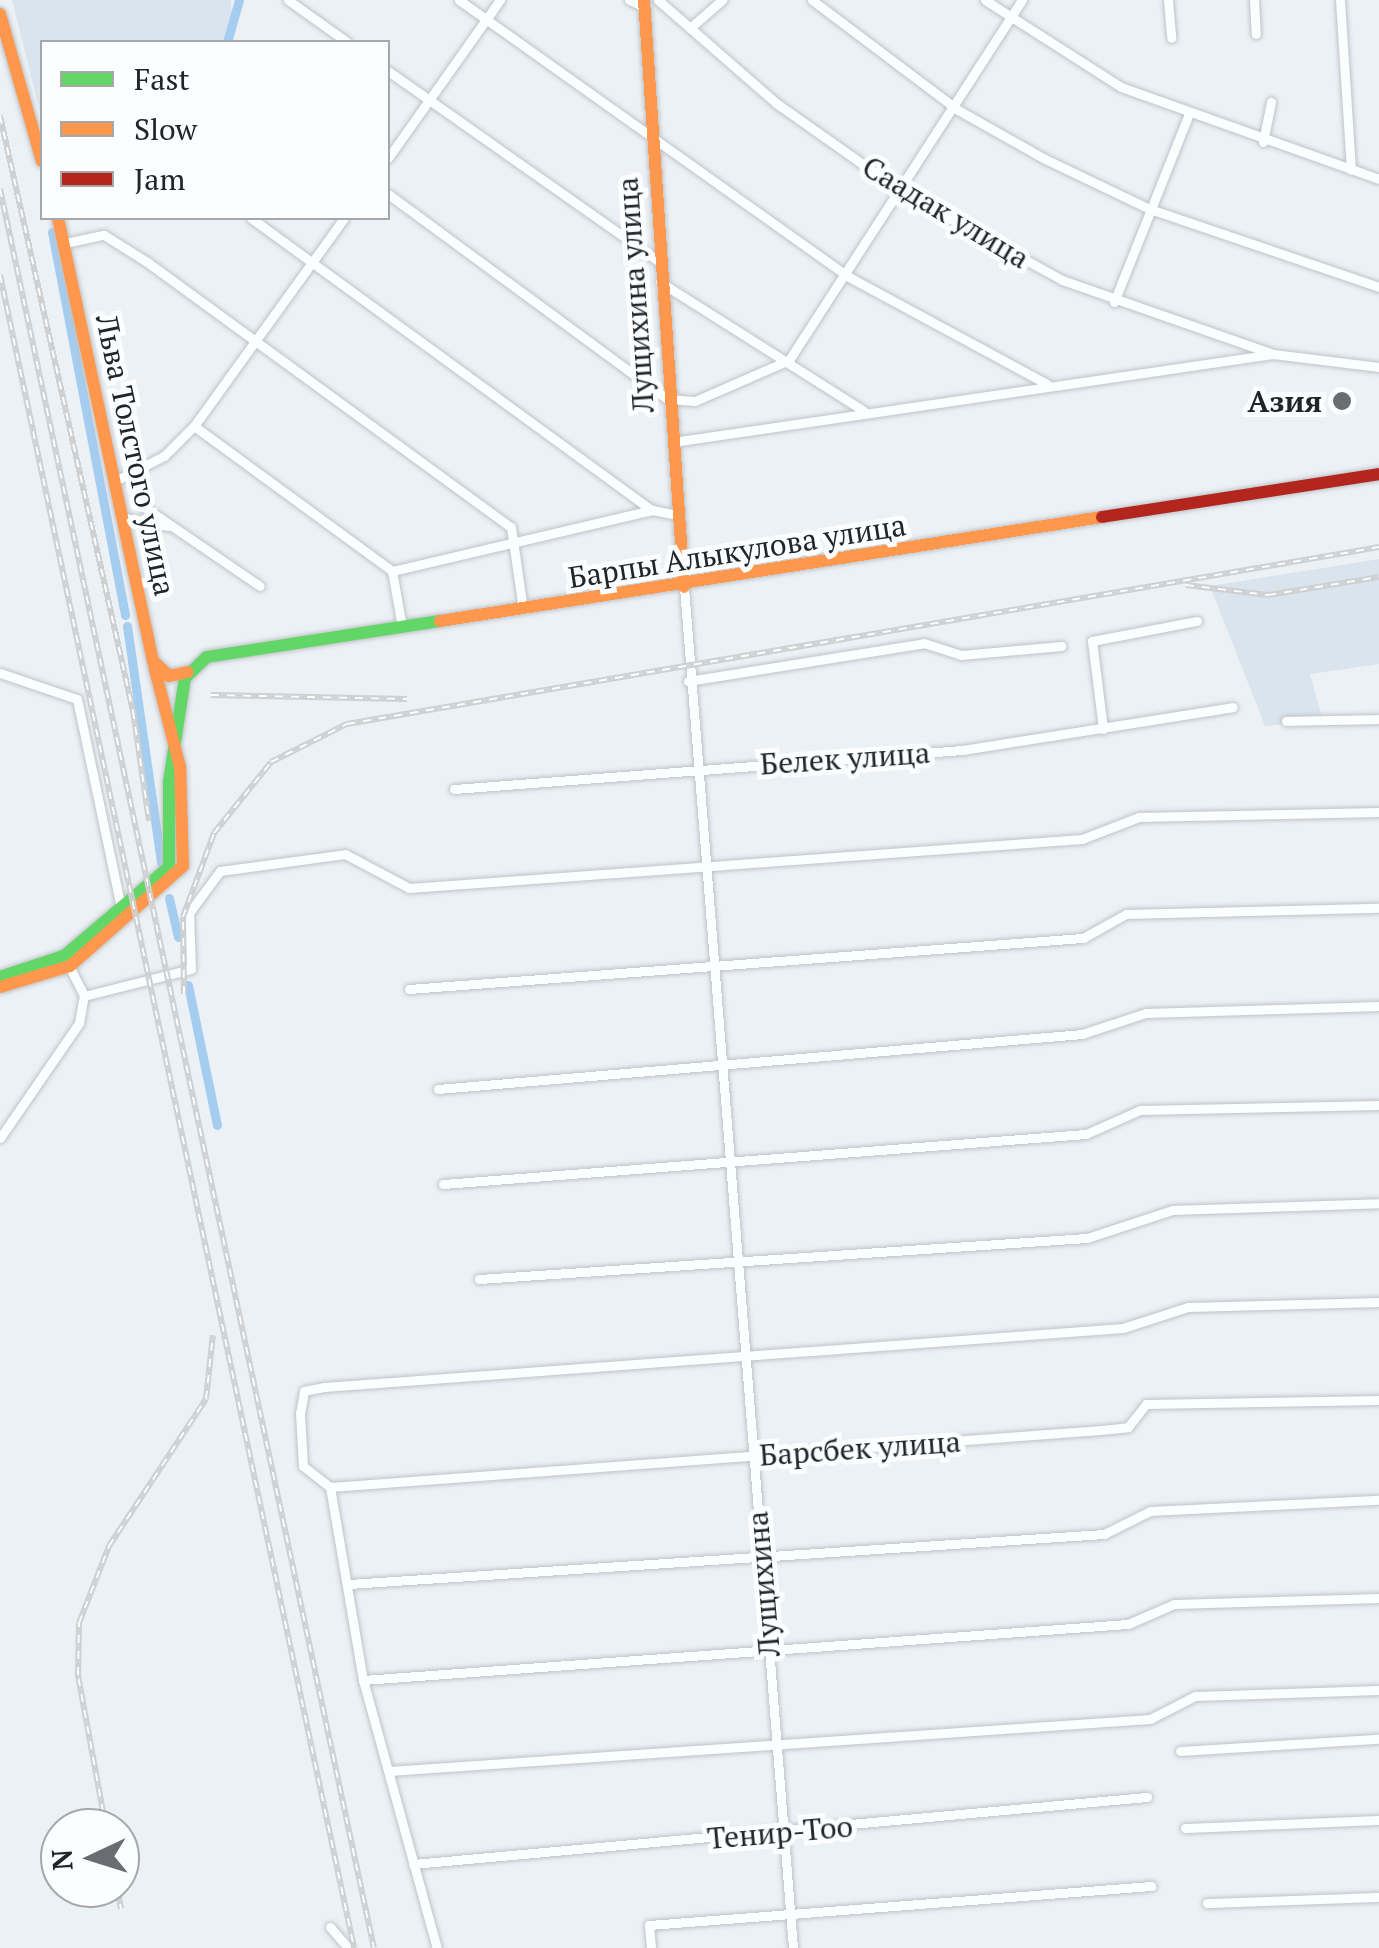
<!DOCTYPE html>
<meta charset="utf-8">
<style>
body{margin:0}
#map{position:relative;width:1379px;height:1948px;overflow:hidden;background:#ecf1f6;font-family:"PT Serif",serif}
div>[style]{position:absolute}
.built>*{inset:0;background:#dae4ed}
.canal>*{height:9px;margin:-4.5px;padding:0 4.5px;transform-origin:4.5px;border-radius:4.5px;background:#a5cdf0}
.roads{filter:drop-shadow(0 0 2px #bfc3c7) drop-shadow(0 0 2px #bfc3c7)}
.street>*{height:9px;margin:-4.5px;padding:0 4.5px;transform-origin:4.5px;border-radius:4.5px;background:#fcfdfe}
.fast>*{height:12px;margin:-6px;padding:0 6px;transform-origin:6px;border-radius:6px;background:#63d668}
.slow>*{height:12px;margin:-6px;padding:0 6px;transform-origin:6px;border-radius:6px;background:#ff974d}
.jam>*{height:12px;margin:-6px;padding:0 6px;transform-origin:6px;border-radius:6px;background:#b3261e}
.rail>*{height:6px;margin-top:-3px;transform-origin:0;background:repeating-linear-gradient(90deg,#fcfdff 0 8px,#ced0d1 0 16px);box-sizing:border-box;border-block:2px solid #ced0d1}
.dots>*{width:28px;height:28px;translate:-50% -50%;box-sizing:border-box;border:5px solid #fcfdff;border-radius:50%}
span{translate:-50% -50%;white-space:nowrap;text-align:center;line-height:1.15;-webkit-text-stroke:10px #fcfdff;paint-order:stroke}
.street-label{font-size:30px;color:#222528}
.poi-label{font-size:30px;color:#222528;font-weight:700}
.right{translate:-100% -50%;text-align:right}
.legend{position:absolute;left:40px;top:40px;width:350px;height:180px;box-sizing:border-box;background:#fcfdff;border:2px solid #a5a7a9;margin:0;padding:12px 18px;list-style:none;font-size:30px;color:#222528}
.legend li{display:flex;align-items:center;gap:20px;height:50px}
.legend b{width:50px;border:2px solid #a5a7a9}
.north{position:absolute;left:40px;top:1808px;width:100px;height:100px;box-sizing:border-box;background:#fcfdff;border:2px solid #a5a7a9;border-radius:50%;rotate:266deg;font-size:28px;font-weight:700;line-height:40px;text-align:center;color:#222528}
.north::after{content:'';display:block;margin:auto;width:35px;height:45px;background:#696c70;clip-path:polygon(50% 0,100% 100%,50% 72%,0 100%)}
</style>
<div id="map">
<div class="built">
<div style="clip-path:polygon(12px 0,231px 0,234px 42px,42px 42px,41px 116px)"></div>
<div style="clip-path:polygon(1379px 559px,1379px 664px,1310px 674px,1323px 721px,1265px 726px,1210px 586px)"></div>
</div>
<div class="canal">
<div style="left:227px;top:42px;width:44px;rotate:-74.1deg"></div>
<div style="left:52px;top:232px;width:390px;rotate:79.2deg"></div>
<div style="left:127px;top:626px;width:239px;rotate:81.8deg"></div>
<div style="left:169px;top:898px;width:40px;rotate:77deg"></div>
<div style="left:188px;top:985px;width:143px;rotate:78.3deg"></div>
</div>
<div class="roads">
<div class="street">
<div style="left:288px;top:0;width:72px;rotate:35.4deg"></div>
<div style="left:459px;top:0;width:478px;rotate:35.4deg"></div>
<div style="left:849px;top:277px;width:225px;rotate:28.4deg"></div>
<div style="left:629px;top:0;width:17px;rotate:24deg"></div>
<div style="left:658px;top:0;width:157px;rotate:41.1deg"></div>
<div style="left:776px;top:103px;width:154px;rotate:35.2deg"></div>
<div style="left:902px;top:192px;width:183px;rotate:28.8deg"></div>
<div style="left:1062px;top:280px;width:224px;rotate:19.3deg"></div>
<div style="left:812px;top:0;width:183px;rotate:37deg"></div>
<div style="left:958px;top:110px;width:100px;rotate:29.4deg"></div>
<div style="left:1045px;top:159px;width:116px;rotate:25.5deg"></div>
<div style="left:1150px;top:209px;width:242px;rotate:18.8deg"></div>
<div style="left:985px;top:0;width:161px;rotate:32.6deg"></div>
<div style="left:1121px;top:87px;width:274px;rotate:19.6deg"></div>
<div style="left:1168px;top:0;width:38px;rotate:85deg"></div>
<div style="left:1254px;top:0;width:34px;rotate:87deg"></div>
<div style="left:1340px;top:0;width:170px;rotate:86.3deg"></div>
<div style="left:690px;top:28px;width:43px;rotate:-41.2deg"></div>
<div style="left:388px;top:71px;width:330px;rotate:35.1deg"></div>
<div style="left:1263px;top:142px;width:41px;rotate:-78.7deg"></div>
<div style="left:388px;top:158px;width:194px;rotate:-54.7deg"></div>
<div style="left:388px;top:194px;width:346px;rotate:36.3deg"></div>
<div style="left:667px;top:399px;width:28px;rotate:4deg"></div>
<div style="left:695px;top:401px;width:103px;rotate:-23.6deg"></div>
<div style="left:789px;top:360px;width:429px;rotate:-57.1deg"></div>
<div style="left:251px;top:218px;width:496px;rotate:36.1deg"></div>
<div style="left:652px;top:510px;width:26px;rotate:11deg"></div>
<div style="left:65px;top:243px;width:40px;rotate:-12deg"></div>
<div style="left:104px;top:235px;width:51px;rotate:32.1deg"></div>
<div style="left:147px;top:262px;width:450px;rotate:36.1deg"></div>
<div style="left:511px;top:527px;width:83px;rotate:81.7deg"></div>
<div style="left:660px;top:282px;width:241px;rotate:32.3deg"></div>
<div style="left:1114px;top:302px;width:202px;rotate:-68.3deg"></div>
<div style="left:194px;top:426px;width:245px;rotate:36.2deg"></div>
<div style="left:392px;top:571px;width:57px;rotate:79.9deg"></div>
<div style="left:673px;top:442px;width:606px;rotate:-8.34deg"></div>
<div style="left:1273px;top:354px;width:107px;rotate:7deg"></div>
<div style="left:117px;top:480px;width:53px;rotate:-27.1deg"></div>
<div style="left:164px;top:456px;width:42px;rotate:-45deg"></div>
<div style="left:194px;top:426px;width:256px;rotate:-54.2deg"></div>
<div style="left:144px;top:507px;width:140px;rotate:34.3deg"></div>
<div style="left:124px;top:518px;width:45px;rotate:10.3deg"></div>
<div style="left:392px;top:571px;width:267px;rotate:-13.2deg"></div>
<div style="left:684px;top:587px;width:1365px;rotate:85.42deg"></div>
<div style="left:0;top:673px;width:81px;rotate:18.7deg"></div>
<div style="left:77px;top:699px;width:214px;rotate:78.1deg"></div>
<div style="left:688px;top:681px;width:239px;rotate:-9.1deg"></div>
<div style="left:924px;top:643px;width:39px;rotate:18deg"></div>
<div style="left:961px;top:655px;width:101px;rotate:-5.1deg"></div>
<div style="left:1286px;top:721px;width:93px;rotate:-1.2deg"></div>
<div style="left:1103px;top:729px;width:89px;rotate:-97.1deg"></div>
<div style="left:1092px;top:641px;width:107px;rotate:-10.8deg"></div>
<div style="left:454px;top:789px;width:509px;rotate:-4.39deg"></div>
<div style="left:962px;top:750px;width:274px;rotate:-9deg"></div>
<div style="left:67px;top:962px;width:38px;rotate:63deg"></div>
<div style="left:409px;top:989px;width:676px;rotate:-4.33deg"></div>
<div style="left:1083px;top:938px;width:49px;rotate:-29.2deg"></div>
<div style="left:1126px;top:914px;width:253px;rotate:-1.4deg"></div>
<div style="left:84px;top:996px;width:110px;rotate:-14.2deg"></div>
<div style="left:191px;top:969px;width:56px;rotate:-92deg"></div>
<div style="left:189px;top:913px;width:52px;rotate:-53.6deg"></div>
<div style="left:220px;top:871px;width:126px;rotate:-7.7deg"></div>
<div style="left:345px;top:854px;width:72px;rotate:28deg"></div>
<div style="left:409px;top:888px;width:675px;rotate:-4.16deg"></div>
<div style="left:1082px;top:839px;width:61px;rotate:-21.1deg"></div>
<div style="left:1139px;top:817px;width:240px;rotate:-1.2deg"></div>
<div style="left:438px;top:1089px;width:646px;rotate:-4.88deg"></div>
<div style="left:1082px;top:1034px;width:67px;rotate:-18.2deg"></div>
<div style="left:1146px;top:1013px;width:233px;rotate:-1.7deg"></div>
<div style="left:0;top:1138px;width:140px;rotate:-55.5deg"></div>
<div style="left:79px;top:1023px;width:27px;rotate:-80deg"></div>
<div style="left:443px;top:1184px;width:645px;rotate:-4.45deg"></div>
<div style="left:1086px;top:1134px;width:59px;rotate:-24deg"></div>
<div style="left:1140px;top:1110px;width:239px;rotate:-1.2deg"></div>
<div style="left:479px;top:1279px;width:609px;rotate:-3.86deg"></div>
<div style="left:1087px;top:1238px;width:89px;rotate:-18.2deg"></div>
<div style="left:1172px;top:1210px;width:207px;rotate:-1.9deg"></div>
<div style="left:1379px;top:1302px;width:191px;rotate:178.5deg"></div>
<div style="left:1188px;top:1307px;width:68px;rotate:162.1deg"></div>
<div style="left:1123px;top:1328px;width:801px;rotate:175.78deg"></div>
<div style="left:324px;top:1387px;width:20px;rotate:169deg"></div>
<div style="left:304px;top:1391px;width:22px;rotate:100deg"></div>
<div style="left:300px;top:1413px;width:53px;rotate:86.8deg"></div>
<div style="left:303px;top:1466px;width:34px;rotate:38deg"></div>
<div style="left:330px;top:1487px;width:773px;rotate:-4.23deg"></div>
<div style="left:1101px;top:1430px;width:27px;rotate:-6deg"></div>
<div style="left:1128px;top:1427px;width:29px;rotate:-52deg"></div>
<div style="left:1146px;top:1404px;width:233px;rotate:-1deg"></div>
<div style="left:330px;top:1487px;width:196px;rotate:80.3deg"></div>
<div style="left:363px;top:1680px;width:278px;rotate:74.6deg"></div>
<div style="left:349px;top:1584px;width:757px;rotate:-3.79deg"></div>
<div style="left:1104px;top:1534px;width:51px;rotate:-26.6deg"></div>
<div style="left:1150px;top:1511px;width:229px;rotate:-2.8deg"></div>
<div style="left:363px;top:1680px;width:767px;rotate:-4.19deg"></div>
<div style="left:1128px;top:1624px;width:50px;rotate:-23.5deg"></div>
<div style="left:1174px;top:1604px;width:205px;rotate:-1.7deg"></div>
<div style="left:1180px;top:1751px;width:199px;rotate:-3.5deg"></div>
<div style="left:389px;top:1771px;width:763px;rotate:-3.91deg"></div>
<div style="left:1150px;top:1719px;width:51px;rotate:-27.1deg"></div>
<div style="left:1195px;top:1696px;width:184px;rotate:-1.9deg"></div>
<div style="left:1185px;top:1828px;width:194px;rotate:-2.4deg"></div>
<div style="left:413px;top:1864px;width:737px;rotate:-5.22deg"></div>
<div style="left:1207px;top:1903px;width:172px;rotate:-2deg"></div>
<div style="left:330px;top:1927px;width:28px;rotate:49deg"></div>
<div style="left:651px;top:1948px;width:23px;rotate:-95deg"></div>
<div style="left:649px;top:1925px;width:504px;rotate:-4.44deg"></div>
</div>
<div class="fast">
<div style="left:0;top:977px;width:67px;rotate:-18.2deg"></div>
<div style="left:64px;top:956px;width:138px;rotate:-40.3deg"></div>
<div style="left:169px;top:867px;width:85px;rotate:-90deg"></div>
<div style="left:169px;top:782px;width:105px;rotate:-81.3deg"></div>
<div style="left:185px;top:678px;width:30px;rotate:-44deg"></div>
<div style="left:207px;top:657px;width:236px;rotate:-8.8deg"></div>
</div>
<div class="slow">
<div style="left:644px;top:0;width:588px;rotate:86.1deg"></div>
<div style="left:0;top:14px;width:153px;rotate:74.1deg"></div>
<div style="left:58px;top:218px;width:453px;rotate:77.9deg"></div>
<div style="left:153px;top:661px;width:22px;rotate:43deg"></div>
<div style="left:169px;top:676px;width:19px;rotate:-12deg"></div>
<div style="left:440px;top:621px;width:670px;rotate:-8.93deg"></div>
<div style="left:0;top:987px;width:73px;rotate:-16.7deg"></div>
<div style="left:70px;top:966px;width:151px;rotate:-41.5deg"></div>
<div style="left:183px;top:866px;width:99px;rotate:-91.7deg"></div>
<div style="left:180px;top:767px;width:104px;rotate:-104.4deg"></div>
</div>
<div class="jam">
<div style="left:1102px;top:517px;width:280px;rotate:-8.8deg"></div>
</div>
</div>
<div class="rail">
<div style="left:0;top:116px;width:610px;rotate:77.4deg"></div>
<div style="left:133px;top:711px;width:111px;rotate:81.7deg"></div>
<div style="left:0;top:189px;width:1798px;rotate:78deg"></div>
<div style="left:0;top:275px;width:1710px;rotate:78.05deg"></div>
<div style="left:1186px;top:585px;width:83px;rotate:7deg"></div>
<div style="left:1268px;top:595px;width:112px;rotate:-9.2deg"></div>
<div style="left:211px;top:695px;width:196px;rotate:1.2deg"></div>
<div style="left:184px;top:994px;width:77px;rotate:-90.7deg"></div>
<div style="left:183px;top:917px;width:90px;rotate:-69.7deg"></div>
<div style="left:214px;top:833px;width:91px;rotate:-51.2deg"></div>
<div style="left:271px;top:762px;width:85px;rotate:-26.6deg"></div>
<div style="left:347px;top:724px;width:1047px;rotate:-9.73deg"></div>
<div style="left:106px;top:1828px;width:156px;rotate:-100.4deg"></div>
<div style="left:78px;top:1675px;width:52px;rotate:-88.9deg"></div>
<div style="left:79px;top:1623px;width:83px;rotate:-68.7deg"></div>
<div style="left:109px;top:1546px;width:176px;rotate:-56.6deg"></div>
<div style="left:206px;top:1399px;width:64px;rotate:-83.8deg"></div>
<div style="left:117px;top:1888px;width:21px;rotate:79deg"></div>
</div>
<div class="dots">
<div style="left:1342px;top:401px;background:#696c70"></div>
</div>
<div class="street-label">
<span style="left:946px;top:212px;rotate:31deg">Саадак улица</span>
<span style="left:635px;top:295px;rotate:-94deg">Лущихина улица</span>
<span style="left:136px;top:455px;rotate:78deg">Льва Толстого улица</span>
<span style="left:737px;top:551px;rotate:-9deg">Барпы Алыкулова улица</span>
<span style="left:845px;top:758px;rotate:-4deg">Белек улица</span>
<span style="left:860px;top:1448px;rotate:-4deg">Барсбек улица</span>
<span style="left:763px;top:1584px;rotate:-95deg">Лущихина</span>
<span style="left:780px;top:1832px;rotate:-5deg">Тенир-Тоо</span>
</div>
<div class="poi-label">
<span class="right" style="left:1322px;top:401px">Азия</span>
</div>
<ul class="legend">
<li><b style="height:12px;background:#63d668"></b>Fast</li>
<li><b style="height:12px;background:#ff974d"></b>Slow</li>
<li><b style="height:12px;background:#b3261e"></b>Jam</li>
</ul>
<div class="north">N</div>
</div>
